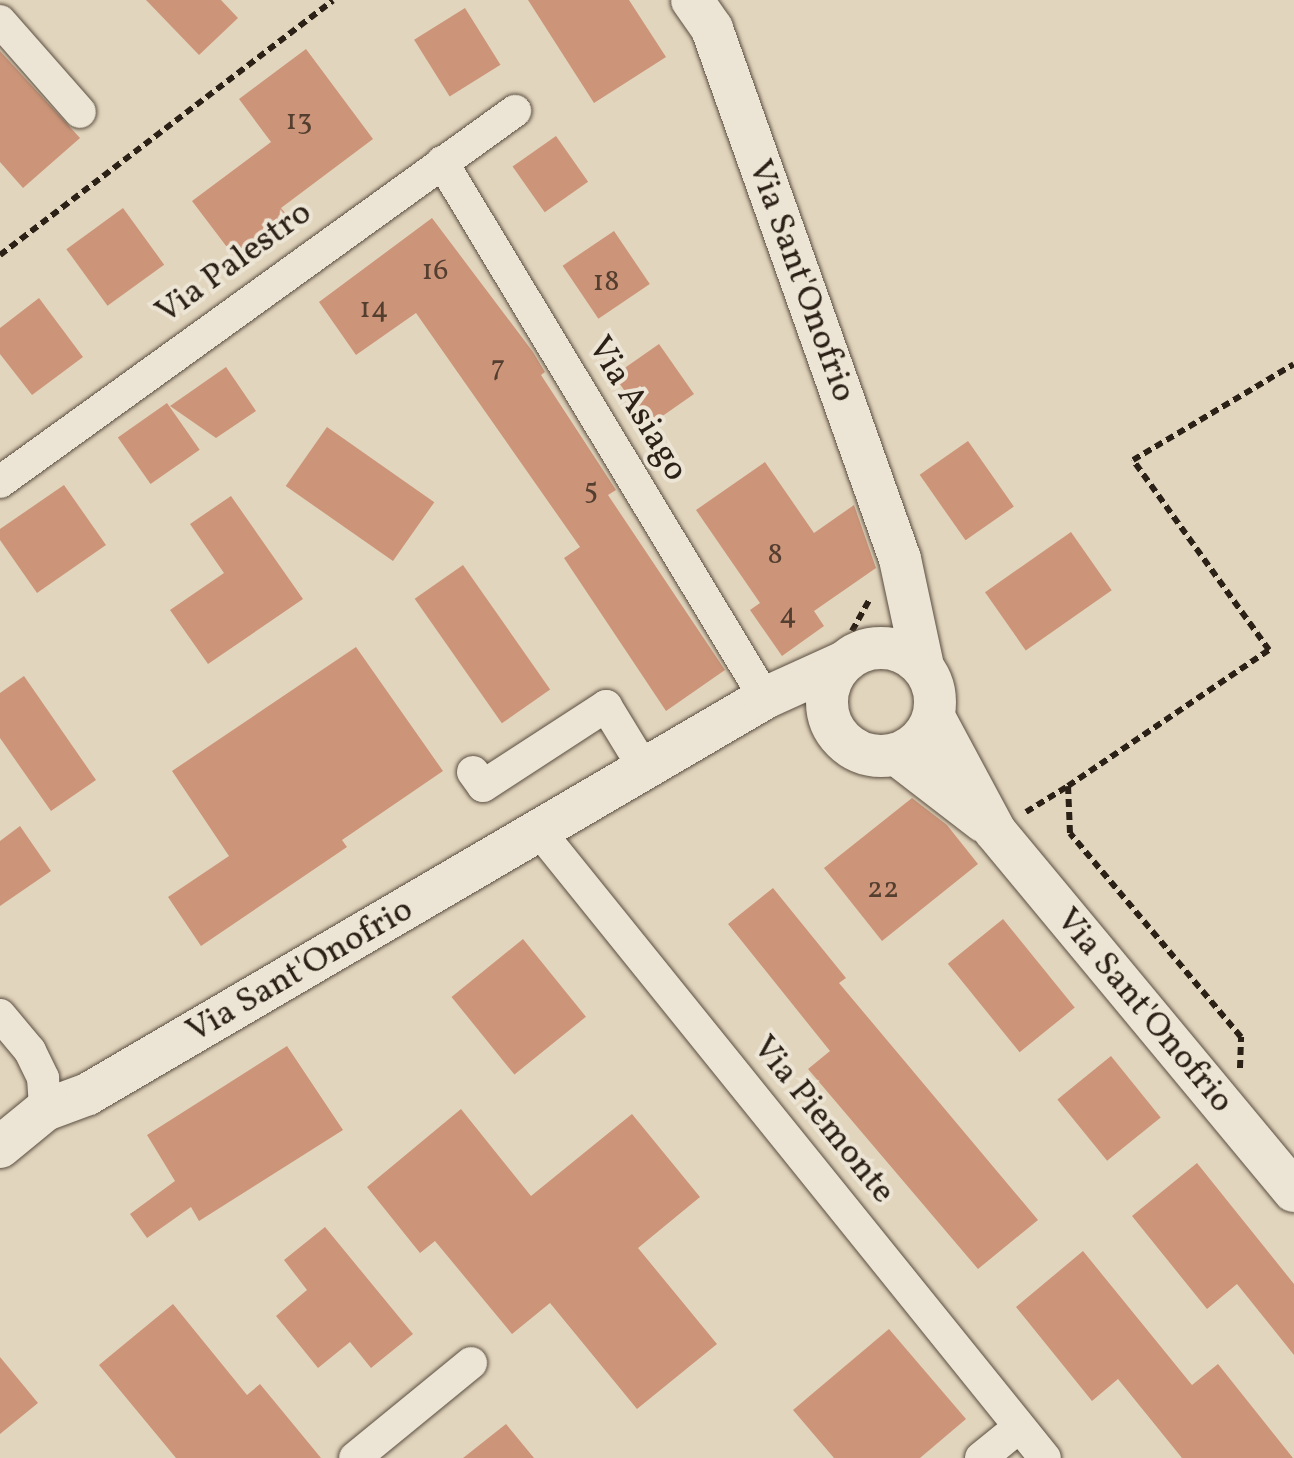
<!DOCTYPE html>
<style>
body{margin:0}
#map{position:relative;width:1294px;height:1458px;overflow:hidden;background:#e2d5bd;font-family:Vollkorn,serif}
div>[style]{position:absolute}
.building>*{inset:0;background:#cc9579;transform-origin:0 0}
.path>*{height:6px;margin-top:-3px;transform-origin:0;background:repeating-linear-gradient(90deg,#2c2116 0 8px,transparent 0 13px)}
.roads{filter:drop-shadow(0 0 2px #5a4e40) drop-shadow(0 0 2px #5a4e40)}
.minor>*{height:32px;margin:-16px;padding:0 16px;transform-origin:16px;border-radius:16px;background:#ece4d4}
.tertiary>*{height:42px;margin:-21px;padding:0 21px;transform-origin:21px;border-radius:21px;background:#ece4d4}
.tertiary>.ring{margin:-21px;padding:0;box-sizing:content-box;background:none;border:42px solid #ece4d4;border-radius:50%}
span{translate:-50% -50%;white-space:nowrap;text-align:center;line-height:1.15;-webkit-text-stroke:8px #ece4d4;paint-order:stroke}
.number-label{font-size:30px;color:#543e2f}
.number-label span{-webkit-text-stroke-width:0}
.street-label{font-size:35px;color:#2c2116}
</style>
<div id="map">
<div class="building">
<div style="clip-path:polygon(146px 0,221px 0,238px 18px,199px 55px)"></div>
<div style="clip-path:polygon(528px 0,629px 0,666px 57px,594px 103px)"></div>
<div style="left:465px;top:8px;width:67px;height:60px;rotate:58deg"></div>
<div style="clip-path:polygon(306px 49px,373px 139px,281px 208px,290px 219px,236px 259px,192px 201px,271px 142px,239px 99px)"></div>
<div style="clip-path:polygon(0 51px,80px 138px,23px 188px,0 162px)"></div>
<div style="left:556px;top:136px;width:56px;height:53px;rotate:55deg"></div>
<div style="left:123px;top:208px;width:70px;height:70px;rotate:54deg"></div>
<div style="clip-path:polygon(432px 218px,533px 352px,545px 372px,541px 375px,616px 490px,608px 495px,725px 670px,666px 711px,564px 558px,580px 547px,416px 313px,356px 355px,319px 302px)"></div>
<div style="left:614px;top:231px;width:64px;height:62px;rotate:56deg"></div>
<div style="clip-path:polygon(39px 298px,83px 357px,32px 395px,0 354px,0 328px)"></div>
<div style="left:659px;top:344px;width:61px;height:55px;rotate:55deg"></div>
<div style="clip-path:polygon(226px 367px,256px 411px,216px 438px,170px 406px)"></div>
<div style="left:167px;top:403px;width:57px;height:60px;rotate:55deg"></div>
<div style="left:327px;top:427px;width:131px;height:72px;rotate:35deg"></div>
<div style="left:968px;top:441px;width:80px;height:59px;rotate:55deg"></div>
<div style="clip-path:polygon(765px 462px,814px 533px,854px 505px,876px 568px,814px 611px,824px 626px,782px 656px,750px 610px,760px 603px,696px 510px)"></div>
<div style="clip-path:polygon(64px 485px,106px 545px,37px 593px,0 540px,0 529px)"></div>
<div style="clip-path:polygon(231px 496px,303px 599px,208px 664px,170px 610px,224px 573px,190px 524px)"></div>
<div style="left:1071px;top:532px;width:71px;height:105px;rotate:55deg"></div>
<div style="left:463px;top:565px;width:152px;height:59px;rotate:55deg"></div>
<div style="clip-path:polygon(356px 647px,443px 771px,342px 840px,347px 847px,201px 946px,168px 897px,229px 856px,172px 771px)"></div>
<div style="clip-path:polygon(24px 676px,96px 780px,51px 811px,0 738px,0 693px)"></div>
<div style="clip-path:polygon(912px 798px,947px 825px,978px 864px,882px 941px,824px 868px)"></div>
<div style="clip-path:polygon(20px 826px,51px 871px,0 906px,0 841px)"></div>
<div style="clip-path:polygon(773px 888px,846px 978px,839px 983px,1038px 1220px,978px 1269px,808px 1069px,830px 1051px,728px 924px)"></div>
<div style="left:1003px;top:919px;width:114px;height:71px;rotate:51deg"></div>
<div style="left:523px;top:939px;width:100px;height:92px;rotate:51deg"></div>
<div style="clip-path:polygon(287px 1046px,343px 1130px,199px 1221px,191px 1207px,147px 1238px,130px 1214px,175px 1181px,147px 1135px)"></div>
<div style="left:1111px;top:1056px;width:79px;height:69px;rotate:51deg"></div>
<div style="clip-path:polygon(461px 1109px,531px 1196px,632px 1114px,700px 1197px,638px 1248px,717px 1344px,637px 1409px,550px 1303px,512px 1334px,435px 1241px,420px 1253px,367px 1187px)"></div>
<div style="clip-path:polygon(1197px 1163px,1294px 1284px,1294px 1355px,1237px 1284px,1207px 1309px,1132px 1216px)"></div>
<div style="clip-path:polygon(325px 1227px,413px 1334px,371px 1368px,350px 1342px,318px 1368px,276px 1316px,307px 1290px,284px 1260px)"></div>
<div style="clip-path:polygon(1083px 1251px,1192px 1385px,1218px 1364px,1293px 1458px,1182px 1458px,1118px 1379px,1092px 1401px,1016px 1307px)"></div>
<div style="clip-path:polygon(173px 1304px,247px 1395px,260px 1384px,321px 1458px,176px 1458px,99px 1365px)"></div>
<div style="clip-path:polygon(889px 1329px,966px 1419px,920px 1458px,834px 1458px,793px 1410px)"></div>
<div style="clip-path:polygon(0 1357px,38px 1403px,0 1434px)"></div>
<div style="clip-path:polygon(506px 1424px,534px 1458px,463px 1458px)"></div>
</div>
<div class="path">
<div style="left:0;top:255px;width:419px;rotate:-37.4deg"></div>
<div style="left:852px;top:631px;width:37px;rotate:-61deg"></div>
<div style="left:1026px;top:812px;width:49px;rotate:-31.8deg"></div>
<div style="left:1240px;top:1068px;width:31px;rotate:-88deg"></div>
<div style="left:1241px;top:1037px;width:266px;rotate:-130deg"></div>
<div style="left:1070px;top:833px;width:47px;rotate:-92.4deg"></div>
<div style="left:1068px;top:786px;width:243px;rotate:-34.1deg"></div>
<div style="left:1269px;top:650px;width:234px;rotate:-125.6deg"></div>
<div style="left:1133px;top:460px;width:187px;rotate:-30.8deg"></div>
</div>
<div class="roads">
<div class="minor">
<div style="left:0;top:21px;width:121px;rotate:48.7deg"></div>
<div style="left:442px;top:162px;width:626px;rotate:58.93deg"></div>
<div style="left:0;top:482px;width:635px;rotate:-35.77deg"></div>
<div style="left:473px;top:772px;width:17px;rotate:54deg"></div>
<div style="left:483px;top:786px;width:147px;rotate:-33deg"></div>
<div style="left:606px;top:706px;width:75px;rotate:58.6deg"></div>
<div style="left:540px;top:832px;width:804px;rotate:51.11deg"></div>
<div style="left:0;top:1015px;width:47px;rotate:50.2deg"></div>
<div style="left:30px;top:1051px;width:30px;rotate:64deg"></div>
<div style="left:43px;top:1078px;width:32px;rotate:86deg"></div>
<div style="left:355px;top:1458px;width:150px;rotate:-39.3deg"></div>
<div style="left:981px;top:1458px;width:49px;rotate:-39.2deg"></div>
</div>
<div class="tertiary">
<div style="left:692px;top:0;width:35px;rotate:55deg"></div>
<div style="left:712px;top:29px;width:562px;rotate:70.47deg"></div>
<div style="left:900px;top:559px;width:109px;rotate:77.9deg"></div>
<div class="ring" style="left:827px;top:648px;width:66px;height:66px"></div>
<div style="left:934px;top:717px;width:129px;rotate:61.8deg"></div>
<div style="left:995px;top:831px;width:468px;rotate:50.3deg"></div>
<div style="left:896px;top:754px;width:110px;rotate:37.6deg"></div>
<div style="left:0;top:1147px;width:58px;rotate:-39.4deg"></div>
<div style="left:45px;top:1110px;width:46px;rotate:-20.4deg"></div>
<div style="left:88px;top:1094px;width:784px;rotate:-30.32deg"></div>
<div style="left:765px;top:698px;width:85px;rotate:-24.4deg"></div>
</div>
</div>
<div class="number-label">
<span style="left:299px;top:121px">13</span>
<span style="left:435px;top:271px">16</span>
<span style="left:606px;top:282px">18</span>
<span style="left:374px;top:309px">14</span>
<span style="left:498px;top:367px">7</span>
<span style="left:591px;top:490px">5</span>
<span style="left:775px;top:555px">8</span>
<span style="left:788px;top:615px">4</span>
<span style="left:883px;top:889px">22</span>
</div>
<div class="street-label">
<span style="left:234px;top:263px;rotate:-36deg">Via Palestro</span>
<span style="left:801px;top:281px;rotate:70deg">Via Sant'Onofrio</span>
<span style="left:637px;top:409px;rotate:59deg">Via Asiago</span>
<span style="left:300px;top:971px;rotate:-30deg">Via Sant'Onofrio</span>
<span style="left:1144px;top:1011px;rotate:50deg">Via Sant'Onofrio</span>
<span style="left:823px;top:1120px;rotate:51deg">Via Piemonte</span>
</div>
</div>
